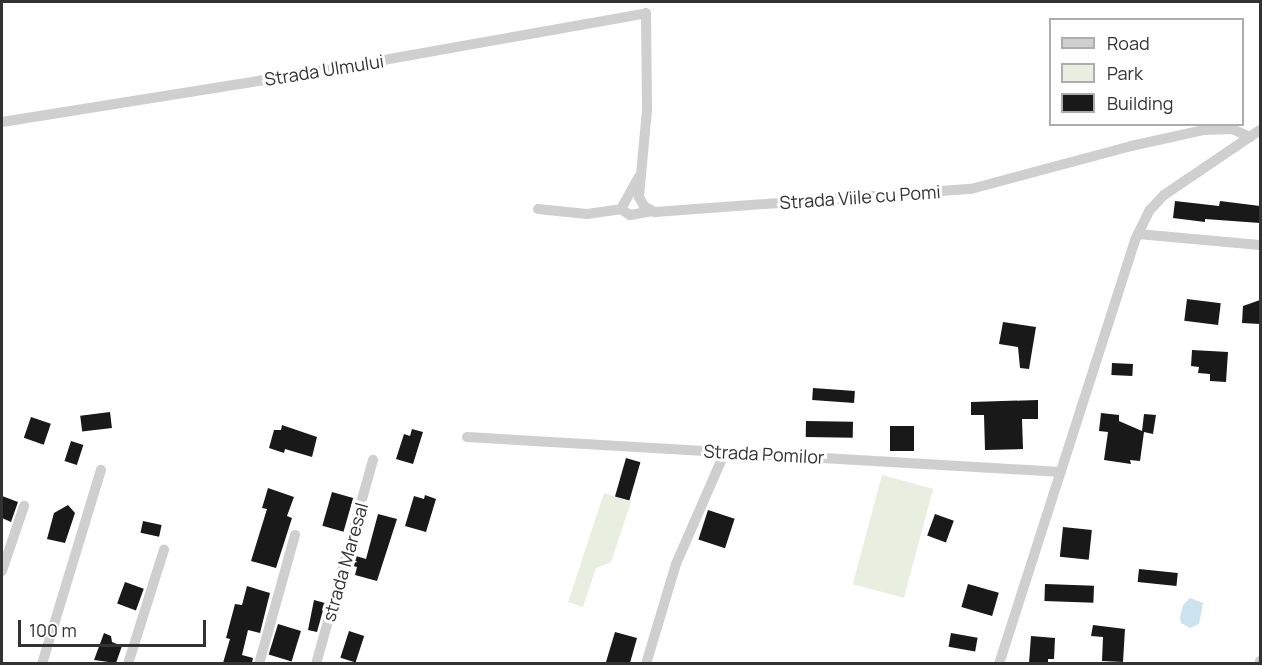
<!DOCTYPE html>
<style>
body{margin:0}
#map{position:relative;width:1262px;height:665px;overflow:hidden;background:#fff;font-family:Manrope,sans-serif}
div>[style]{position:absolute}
.green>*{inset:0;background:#e8efe0;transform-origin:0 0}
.water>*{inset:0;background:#cce2ef}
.building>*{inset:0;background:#191919;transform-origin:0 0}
.minor>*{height:10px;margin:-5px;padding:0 5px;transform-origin:5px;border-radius:5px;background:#cfcfcf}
span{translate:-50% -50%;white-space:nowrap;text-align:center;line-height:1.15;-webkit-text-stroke:6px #fff;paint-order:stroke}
.street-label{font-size:18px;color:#323232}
.frame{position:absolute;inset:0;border:3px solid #323232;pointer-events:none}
.legend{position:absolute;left:1049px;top:18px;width:195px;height:108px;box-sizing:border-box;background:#fff;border:2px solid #adadad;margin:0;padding:8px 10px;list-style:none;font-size:18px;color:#323232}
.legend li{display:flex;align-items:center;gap:12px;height:30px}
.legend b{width:30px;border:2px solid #adadad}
.scale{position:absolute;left:18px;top:620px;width:188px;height:27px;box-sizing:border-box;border:3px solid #323232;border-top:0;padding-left:8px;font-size:18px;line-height:21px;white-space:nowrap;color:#323232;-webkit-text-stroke:4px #fff;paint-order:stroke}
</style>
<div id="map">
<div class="green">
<div style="left:882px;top:475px;width:53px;height:113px;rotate:15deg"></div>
<div style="clip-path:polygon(604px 493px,631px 502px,611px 562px,596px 568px,583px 607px,568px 602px)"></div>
</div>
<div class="water">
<div style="clip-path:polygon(1190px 598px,1203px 603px,1199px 624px,1190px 628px,1181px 623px,1180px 618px,1183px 605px)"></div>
</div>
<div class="building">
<div style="clip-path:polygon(1175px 201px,1219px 206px,1220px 201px,1260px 206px,1260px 223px,1205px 219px,1205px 222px,1173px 218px)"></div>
<div style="left:1187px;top:299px;width:34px;height:22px;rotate:7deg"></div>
<div style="clip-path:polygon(1260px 300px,1260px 324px,1242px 323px,1243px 306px)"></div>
<div style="clip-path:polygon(1003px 322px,1036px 327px,1029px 369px,1020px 368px,1018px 347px,999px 344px)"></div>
<div style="clip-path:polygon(1192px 350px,1228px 352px,1226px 382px,1210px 381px,1210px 374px,1198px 373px,1199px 367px,1191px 366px)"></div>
<div style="left:1112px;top:363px;width:21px;height:12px;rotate:3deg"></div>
<div style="left:813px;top:388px;width:42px;height:12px;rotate:4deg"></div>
<div style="clip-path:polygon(1038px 400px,1038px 419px,1022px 419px,1023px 449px,985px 450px,984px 415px,971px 415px,971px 402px)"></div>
<div style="left:110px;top:412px;width:16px;height:30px;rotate:83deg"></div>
<div style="clip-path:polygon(1101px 413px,1119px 415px,1119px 421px,1142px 431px,1144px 414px,1156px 415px,1153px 434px,1144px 432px,1140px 461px,1130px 460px,1131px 464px,1104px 460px,1108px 432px,1099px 431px)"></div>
<div style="left:31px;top:417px;width:21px;height:22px;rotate:19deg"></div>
<div style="left:806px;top:421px;width:47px;height:16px;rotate:1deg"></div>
<div style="clip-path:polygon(282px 425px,317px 437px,312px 457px,285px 449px,284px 453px,269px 448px,274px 430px,281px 430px)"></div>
<div style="left:890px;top:426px;width:24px;height:25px"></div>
<div style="clip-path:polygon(412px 429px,423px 432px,413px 464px,396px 459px,404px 434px,410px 436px)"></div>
<div style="left:71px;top:441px;width:13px;height:21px;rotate:18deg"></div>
<div style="left:626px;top:458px;width:15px;height:40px;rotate:16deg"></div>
<div style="clip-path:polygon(268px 488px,294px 497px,287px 516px,292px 518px,276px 568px,251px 561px,267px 509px,262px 508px)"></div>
<div style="left:332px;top:492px;width:22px;height:35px;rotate:16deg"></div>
<div style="clip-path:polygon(425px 495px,436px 499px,426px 532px,405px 526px,414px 496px,424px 499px)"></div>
<div style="clip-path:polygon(2px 496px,18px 502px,11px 522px,2px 518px)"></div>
<div style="clip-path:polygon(68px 505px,75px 513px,65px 543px,47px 539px,54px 513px)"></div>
<div style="left:708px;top:510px;width:28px;height:31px;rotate:18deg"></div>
<div style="clip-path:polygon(378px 514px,397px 519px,377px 581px,355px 575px,357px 567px,353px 566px,356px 556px,366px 559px)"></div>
<div style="left:935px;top:514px;width:20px;height:23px;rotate:20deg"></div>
<div style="left:143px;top:521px;width:19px;height:12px;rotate:12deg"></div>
<div style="left:1063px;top:527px;width:29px;height:30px;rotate:6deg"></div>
<div style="left:1139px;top:569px;width:39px;height:13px;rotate:6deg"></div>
<div style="left:125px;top:582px;width:20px;height:23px;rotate:20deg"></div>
<div style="left:968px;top:584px;width:32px;height:24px;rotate:16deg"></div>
<div style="left:1045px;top:584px;width:49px;height:17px;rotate:2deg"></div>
<div style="clip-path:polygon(247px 586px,270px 593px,260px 633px,248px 630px,242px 655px,253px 658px,252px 663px,223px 663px,230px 639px,226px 638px,235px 604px,242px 605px)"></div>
<div style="clip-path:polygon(314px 600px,325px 603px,317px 632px,308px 630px)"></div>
<div style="left:278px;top:624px;width:24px;height:32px;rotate:17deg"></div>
<div style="clip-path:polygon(1093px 625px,1125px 629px,1123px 662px,1102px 661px,1103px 637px,1091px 636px)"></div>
<div style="left:349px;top:631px;width:16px;height:28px;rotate:18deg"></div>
<div style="clip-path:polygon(615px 632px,637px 638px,630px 663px,606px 662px)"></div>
<div style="clip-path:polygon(104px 633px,111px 636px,112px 642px,122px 646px,116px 663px,94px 660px)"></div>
<div style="left:951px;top:633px;width:27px;height:14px;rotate:10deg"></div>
<div style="clip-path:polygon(1031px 636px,1055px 638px,1054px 659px,1048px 659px,1048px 663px,1029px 663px)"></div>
</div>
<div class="minor">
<div style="left:2px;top:122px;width:324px;rotate:-9.1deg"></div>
<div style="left:322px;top:71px;width:329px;rotate:-10.1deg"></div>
<div style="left:646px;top:13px;width:97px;rotate:89.4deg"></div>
<div style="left:647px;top:110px;width:87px;rotate:95.3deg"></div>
<div style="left:639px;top:197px;width:10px;rotate:61deg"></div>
<div style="left:644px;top:206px;width:13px;rotate:29deg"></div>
<div style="left:655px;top:212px;width:317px;rotate:-4.2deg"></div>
<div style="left:971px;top:189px;width:166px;rotate:-15deg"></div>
<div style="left:1131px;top:146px;width:75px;rotate:-12.4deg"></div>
<div style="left:1204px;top:130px;width:28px;rotate:-2deg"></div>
<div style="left:1232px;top:129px;width:20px;rotate:24deg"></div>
<div style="left:538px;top:209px;width:49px;rotate:5.8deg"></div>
<div style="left:587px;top:214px;width:34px;rotate:-8deg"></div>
<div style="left:621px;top:209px;width:37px;rotate:-61deg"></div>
<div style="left:621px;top:209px;width:11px;rotate:34deg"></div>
<div style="left:630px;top:215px;width:23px;rotate:-10deg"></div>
<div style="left:1138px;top:234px;width:122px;rotate:5.2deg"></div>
<div style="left:467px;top:437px;width:595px;rotate:3.37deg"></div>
<div style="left:2px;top:571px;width:69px;rotate:-71.3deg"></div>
<div style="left:42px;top:664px;width:203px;rotate:-73.1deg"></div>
<div style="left:128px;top:664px;width:120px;rotate:-72.5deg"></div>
<div style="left:259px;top:664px;width:134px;rotate:-74.4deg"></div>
<div style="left:316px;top:664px;width:212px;rotate:-74.4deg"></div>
<div style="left:646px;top:664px;width:104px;rotate:-73.3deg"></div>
<div style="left:676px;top:564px;width:122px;rotate:-66.4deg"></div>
<div style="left:999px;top:664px;width:445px;rotate:-72.2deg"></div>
<div style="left:1135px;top:240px;width:32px;rotate:-64deg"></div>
<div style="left:1149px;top:211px;width:22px;rotate:-47deg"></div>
<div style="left:1164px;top:195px;width:116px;rotate:-34.1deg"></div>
<div style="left:1260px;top:664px;width:3px;rotate:-90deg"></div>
</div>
<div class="street-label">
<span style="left:324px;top:70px;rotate:-9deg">Strada Ulmului</span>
<span style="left:860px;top:197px;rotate:-4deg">Strada Viile cu Pomi</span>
<span style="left:764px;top:454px;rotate:3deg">Strada Pomilor</span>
<span style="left:345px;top:562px;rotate:-74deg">strada Maresal</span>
</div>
<div class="frame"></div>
<ul class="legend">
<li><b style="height:8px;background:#cfcfcf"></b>Road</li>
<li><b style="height:16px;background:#e8efe0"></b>Park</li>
<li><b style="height:16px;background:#191919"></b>Building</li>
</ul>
<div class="scale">100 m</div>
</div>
